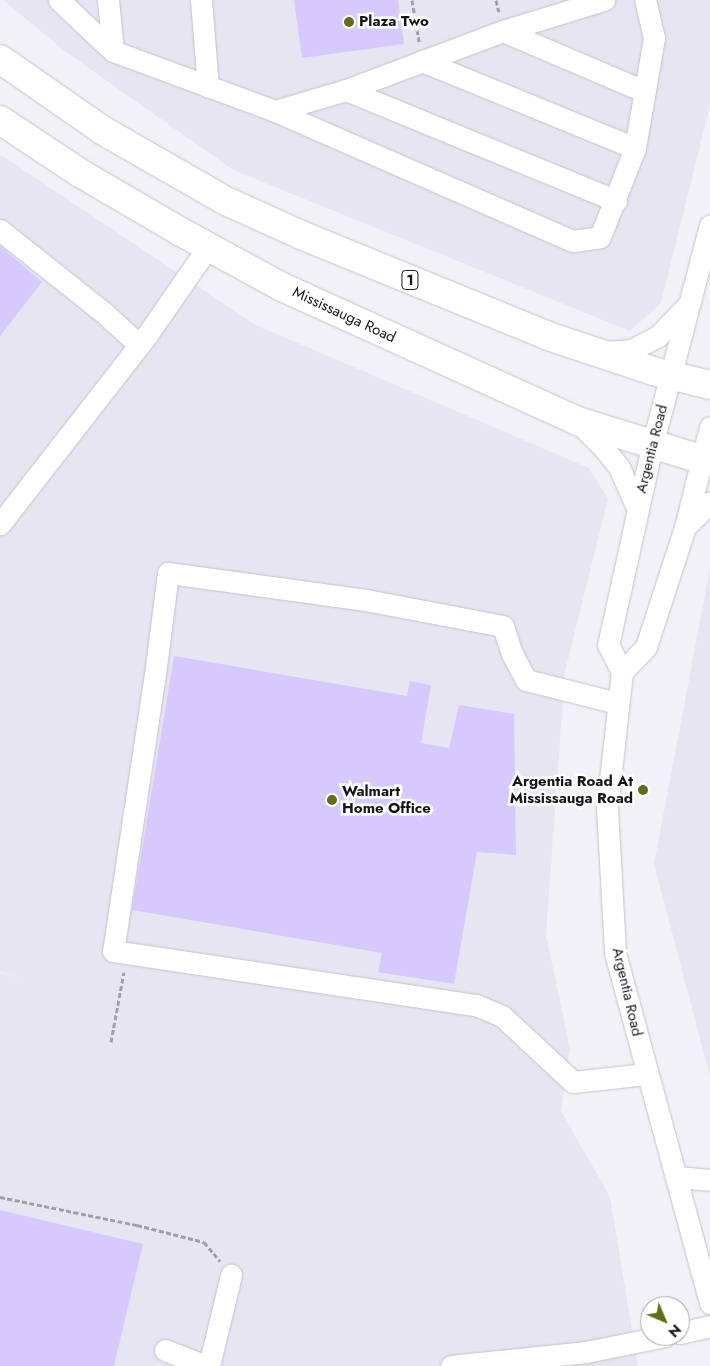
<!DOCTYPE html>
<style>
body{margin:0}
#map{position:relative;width:710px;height:1366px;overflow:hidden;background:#f3f1f8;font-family:Jost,sans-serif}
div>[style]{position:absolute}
.built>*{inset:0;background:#e8e5f3}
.building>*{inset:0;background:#d6c9fe}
.path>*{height:3px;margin-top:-1.5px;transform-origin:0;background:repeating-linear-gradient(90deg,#a19fa4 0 5px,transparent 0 7.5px)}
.roads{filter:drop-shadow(0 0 1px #c3c2c8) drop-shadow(0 0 1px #c3c2c8)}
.minor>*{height:21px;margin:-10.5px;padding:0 10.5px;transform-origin:10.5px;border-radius:10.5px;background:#fff}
.major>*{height:28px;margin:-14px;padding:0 14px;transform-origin:14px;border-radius:14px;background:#fff}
.dots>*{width:14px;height:14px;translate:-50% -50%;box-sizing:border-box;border:2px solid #fff;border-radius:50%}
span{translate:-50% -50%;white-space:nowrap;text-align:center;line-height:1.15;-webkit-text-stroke:5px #fff;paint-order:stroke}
.shield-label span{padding:1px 4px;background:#fff;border:1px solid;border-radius:4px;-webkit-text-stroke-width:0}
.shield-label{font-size:14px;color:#161618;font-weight:700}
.poi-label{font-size:15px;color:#161618;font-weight:700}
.left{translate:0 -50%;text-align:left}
.right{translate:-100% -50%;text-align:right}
.street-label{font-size:15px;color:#161618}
.north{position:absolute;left:640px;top:1296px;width:50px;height:50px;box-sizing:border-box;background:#fff;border:1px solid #a2a2a3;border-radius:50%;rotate:135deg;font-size:14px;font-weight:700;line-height:20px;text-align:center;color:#161618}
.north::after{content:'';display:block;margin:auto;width:18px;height:22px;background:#646d14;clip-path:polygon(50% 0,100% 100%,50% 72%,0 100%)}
</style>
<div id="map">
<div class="built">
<div style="clip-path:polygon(3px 0,710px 0,710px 105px,661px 303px,630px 331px,233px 170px,66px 52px)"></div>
<div style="clip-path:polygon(0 154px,256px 325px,589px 468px,608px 499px,565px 672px,546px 935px,570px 1048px,561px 1111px,610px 1197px,638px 1366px,0 1366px,0 973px,20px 978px,0 972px)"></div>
<div style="clip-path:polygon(710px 568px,710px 1077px,654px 864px)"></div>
</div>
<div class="building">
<div style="clip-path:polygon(294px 0,398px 0,404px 44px,302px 58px)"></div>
<div style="clip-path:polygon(0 246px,42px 282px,0 336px)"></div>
<div style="clip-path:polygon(174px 656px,407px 696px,410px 681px,431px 685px,421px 743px,449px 748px,459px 705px,514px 714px,516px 855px,477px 852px,454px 984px,378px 972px,382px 953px,132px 910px)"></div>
<div style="clip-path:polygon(0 1210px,143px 1244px,114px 1366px,0 1366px)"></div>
</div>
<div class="path">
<div style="left:412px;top:0;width:42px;rotate:80.3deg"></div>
<div style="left:496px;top:0;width:12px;rotate:76deg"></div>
<div style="left:111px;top:1042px;width:71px;rotate:-79.5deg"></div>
<div style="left:0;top:1197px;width:140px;rotate:11.6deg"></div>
<div style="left:137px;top:1225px;width:69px;rotate:14.2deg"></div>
<div style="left:204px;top:1242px;width:25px;rotate:50deg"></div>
</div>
<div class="roads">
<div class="minor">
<div style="left:59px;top:0;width:74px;rotate:43.4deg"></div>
<div style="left:113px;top:51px;width:173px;rotate:20.3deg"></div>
<div style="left:275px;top:111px;width:74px;rotate:-16.5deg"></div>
<div style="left:346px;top:90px;width:168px;rotate:-20.6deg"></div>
<div style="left:503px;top:31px;width:106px;rotate:-17.1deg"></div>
<div style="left:108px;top:0;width:51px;rotate:84.4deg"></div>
<div style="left:201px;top:0;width:87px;rotate:85.4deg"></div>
<div style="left:503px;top:31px;width:153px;rotate:23.1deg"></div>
<div style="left:422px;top:61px;width:230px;rotate:22.2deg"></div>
<div style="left:346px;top:90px;width:292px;rotate:22.3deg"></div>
<div style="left:275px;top:111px;width:325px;rotate:23.6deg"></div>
<div style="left:573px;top:241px;width:27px;rotate:-8deg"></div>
<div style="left:600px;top:237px;width:96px;rotate:-68.5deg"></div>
<div style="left:635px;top:148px;width:112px;rotate:-80.2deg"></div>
<div style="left:654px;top:38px;width:39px;rotate:-103deg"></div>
<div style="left:0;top:230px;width:130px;rotate:38.5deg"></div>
<div style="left:102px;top:311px;width:50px;rotate:42.6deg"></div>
<div style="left:605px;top:352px;width:26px;rotate:-4deg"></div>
<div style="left:631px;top:350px;width:30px;rotate:-27deg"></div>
<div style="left:658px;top:336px;width:43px;rotate:-45.9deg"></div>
<div style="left:578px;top:422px;width:34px;rotate:45deg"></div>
<div style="left:602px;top:446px;width:27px;rotate:51deg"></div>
<div style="left:619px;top:467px;width:45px;rotate:66.3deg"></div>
<div style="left:710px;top:427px;width:103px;rotate:104deg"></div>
<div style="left:685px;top:527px;width:126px;rotate:108deg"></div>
<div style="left:646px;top:647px;width:35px;rotate:134deg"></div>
<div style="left:622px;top:672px;width:137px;rotate:96.3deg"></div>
<div style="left:607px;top:808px;width:145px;rotate:86.8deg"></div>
<div style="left:615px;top:953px;width:363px;rotate:74.8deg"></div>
<div style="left:0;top:524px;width:239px;rotate:-52.1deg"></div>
<div style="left:147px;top:335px;width:107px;rotate:-55.3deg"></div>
<div style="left:685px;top:527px;width:35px;rotate:-45deg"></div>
<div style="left:622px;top:672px;width:30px;rotate:-117deg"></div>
<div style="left:608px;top:645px;width:204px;rotate:-77.5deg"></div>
<div style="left:652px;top:446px;width:228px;rotate:-75.3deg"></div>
<div style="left:617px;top:703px;width:94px;rotate:-165.8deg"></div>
<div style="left:526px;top:680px;width:30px;rotate:-118deg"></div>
<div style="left:512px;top:654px;width:29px;rotate:-108deg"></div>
<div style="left:503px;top:626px;width:139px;rotate:-169.3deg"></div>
<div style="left:366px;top:600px;width:200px;rotate:-172.2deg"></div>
<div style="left:168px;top:573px;width:102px;rotate:97.3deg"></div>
<div style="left:155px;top:674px;width:280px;rotate:98.6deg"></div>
<div style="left:113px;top:951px;width:367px;rotate:8.5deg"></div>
<div style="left:476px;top:1005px;width:28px;rotate:23deg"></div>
<div style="left:502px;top:1016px;width:97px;rotate:42.9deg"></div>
<div style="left:573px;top:1082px;width:74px;rotate:-6.2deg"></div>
<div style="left:677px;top:1177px;width:33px;rotate:5deg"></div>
<div style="left:680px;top:1333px;width:31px;rotate:-13deg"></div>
<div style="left:165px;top:1350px;width:44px;rotate:21.3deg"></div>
<div style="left:209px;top:1366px;width:94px;rotate:-76.4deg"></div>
<div style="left:451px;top:1366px;width:136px;rotate:-5.9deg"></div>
<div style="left:586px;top:1352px;width:81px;rotate:-11.4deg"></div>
</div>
<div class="major">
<div style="left:0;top:59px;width:124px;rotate:34.8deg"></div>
<div style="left:102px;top:130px;width:143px;rotate:29.8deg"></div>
<div style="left:226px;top:201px;width:82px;rotate:24.4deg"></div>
<div style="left:301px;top:235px;width:267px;rotate:22.2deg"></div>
<div style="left:548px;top:336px;width:111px;rotate:18.4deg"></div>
<div style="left:653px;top:371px;width:59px;rotate:13.8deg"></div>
<div style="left:0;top:120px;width:96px;rotate:33.5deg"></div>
<div style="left:80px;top:173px;width:117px;rotate:30.3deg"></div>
<div style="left:181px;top:232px;width:115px;rotate:28.6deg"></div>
<div style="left:282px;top:287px;width:324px;rotate:24.4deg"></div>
<div style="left:577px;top:421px;width:139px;rotate:17.1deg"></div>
</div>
</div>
<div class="dots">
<div style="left:349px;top:22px;background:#646d14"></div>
<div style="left:643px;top:790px;background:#646d14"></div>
<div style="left:332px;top:800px;background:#646d14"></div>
</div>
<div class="shield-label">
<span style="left:410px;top:280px">1</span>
</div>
<div class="poi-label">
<span class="left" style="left:359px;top:22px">Plaza Two</span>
<span class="right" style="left:633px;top:790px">Argentia Road At<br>Mississauga Road</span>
<span class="left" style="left:342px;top:800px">Walmart<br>Home Office</span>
</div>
<div class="street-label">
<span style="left:344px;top:315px;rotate:25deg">Mississauga Road</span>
<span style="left:652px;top:449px;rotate:-76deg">Argentia Road</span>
<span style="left:627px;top:992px;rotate:77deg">Argentia Road</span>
</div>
<div class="north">N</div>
</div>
